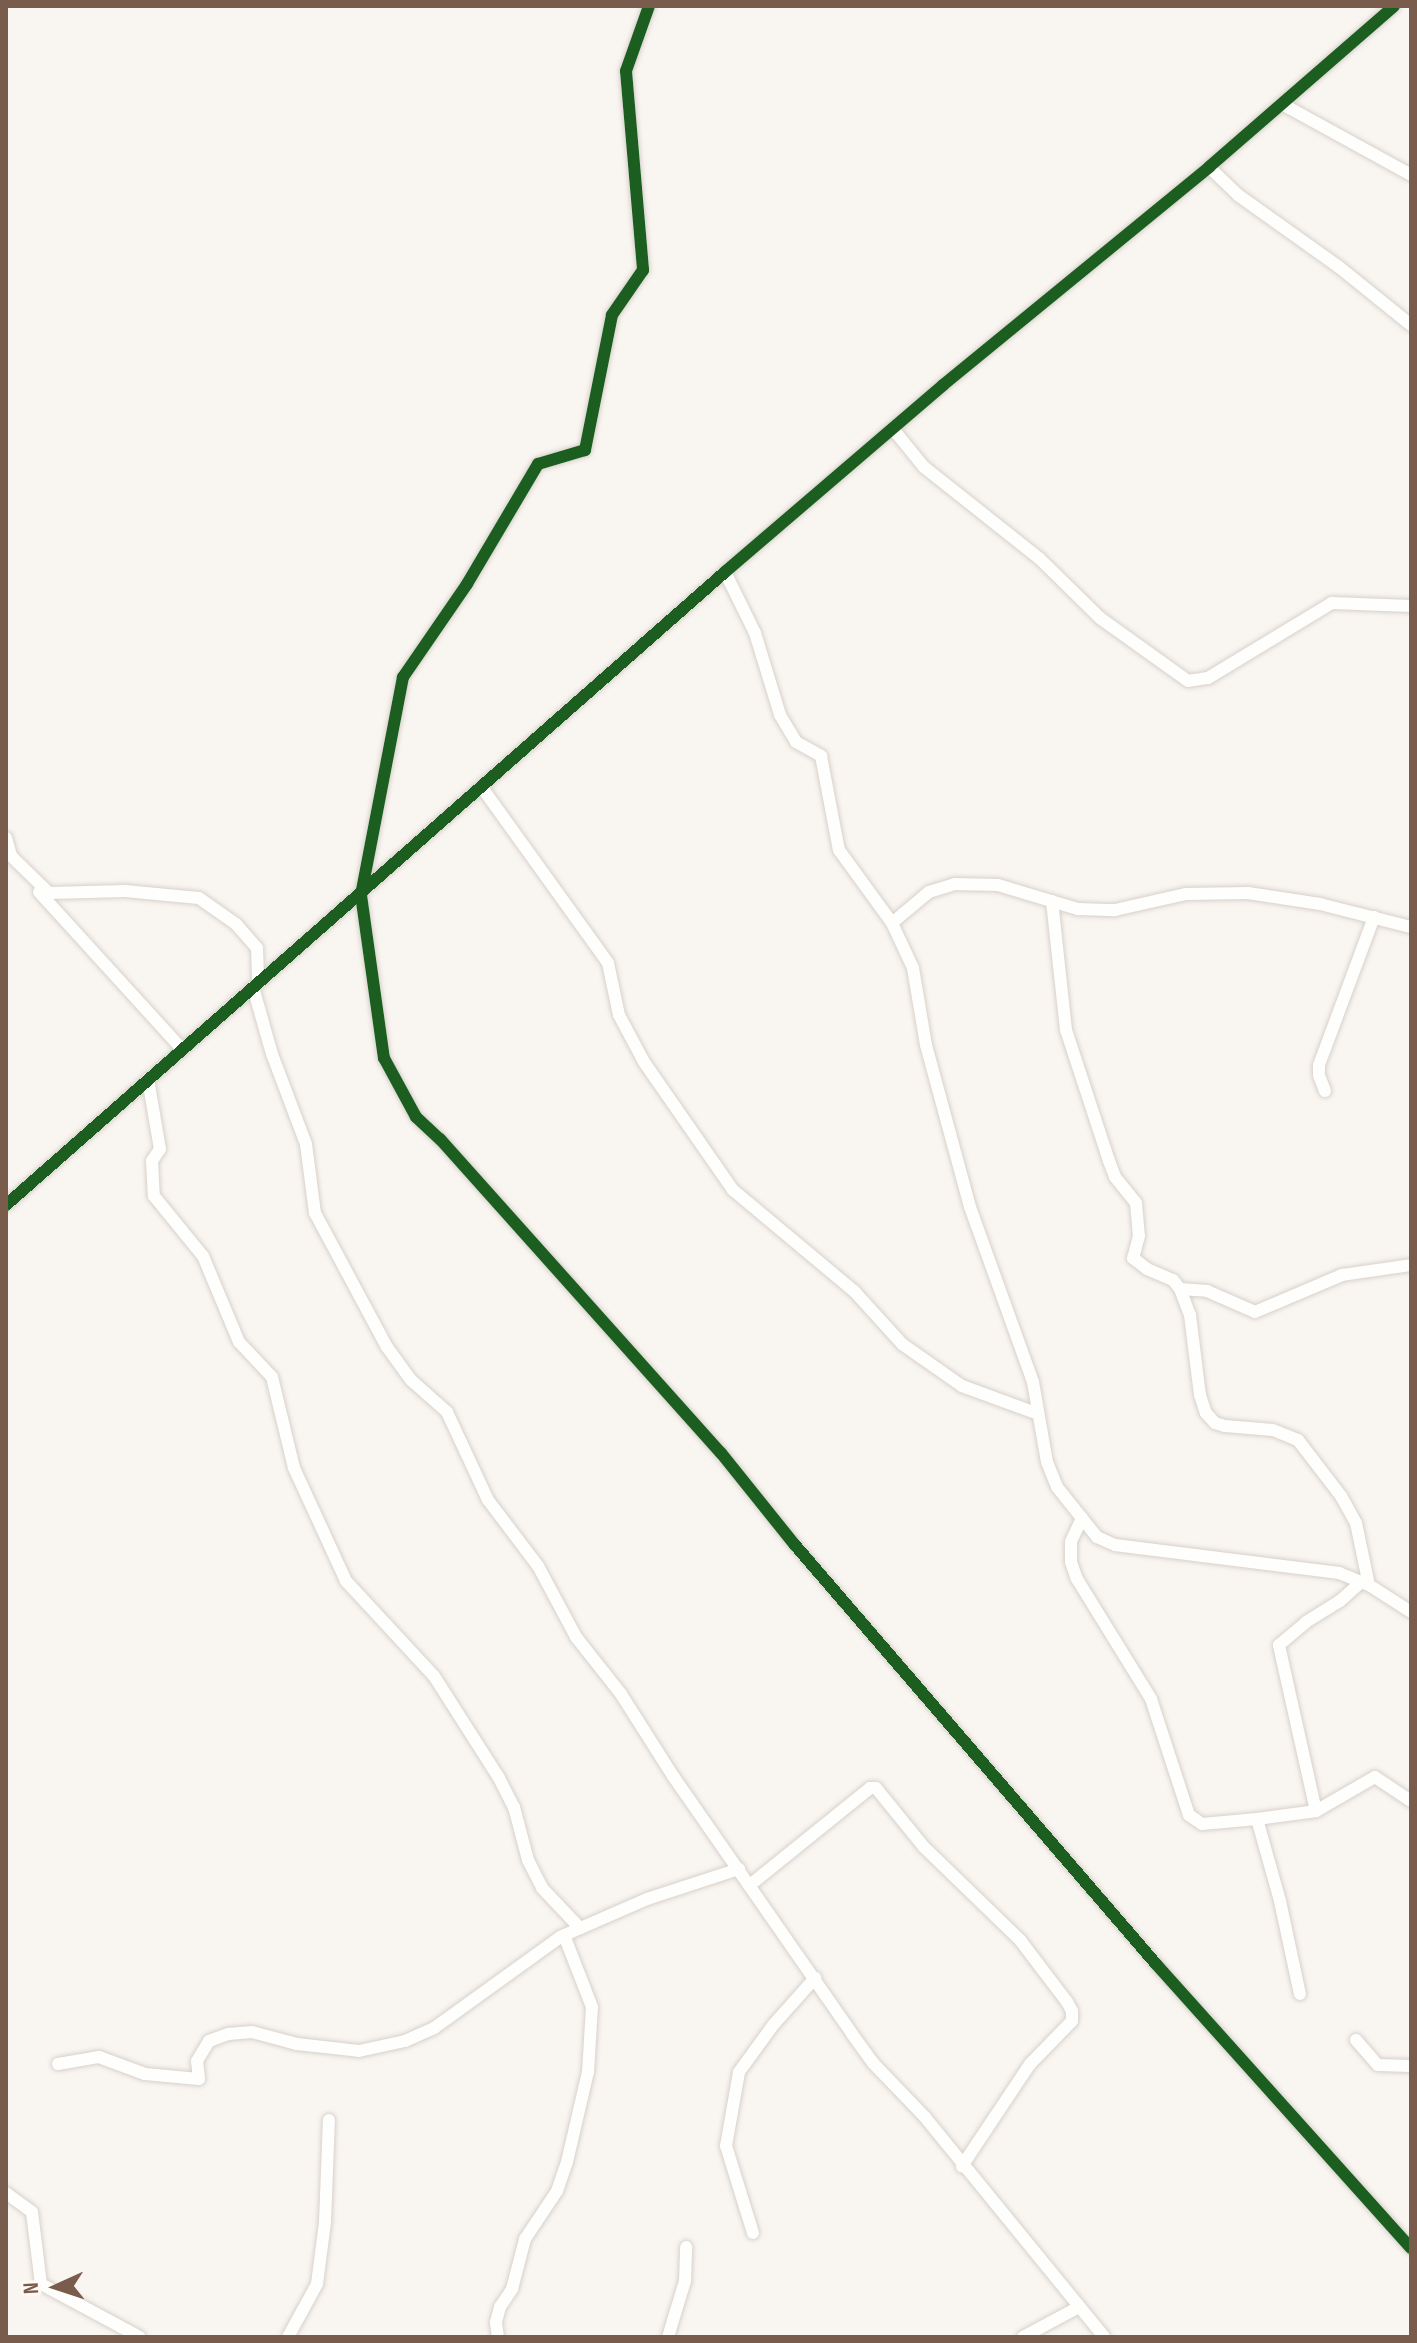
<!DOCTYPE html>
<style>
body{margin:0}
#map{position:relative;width:1417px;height:2343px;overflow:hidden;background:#f9f5f0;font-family:"Sofia Sans Condensed",sans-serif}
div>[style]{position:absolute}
.roads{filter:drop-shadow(0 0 2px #d7d1cb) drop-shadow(0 0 2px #d7d1cb)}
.minor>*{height:12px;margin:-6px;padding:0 6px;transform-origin:6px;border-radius:6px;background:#fefefd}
.cycleway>*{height:12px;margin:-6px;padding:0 6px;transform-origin:6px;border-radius:6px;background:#1b5e20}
span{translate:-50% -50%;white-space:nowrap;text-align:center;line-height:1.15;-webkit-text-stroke:6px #fffaf3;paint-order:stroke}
.frame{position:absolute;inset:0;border:8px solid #7a5c4d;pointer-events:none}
.north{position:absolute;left:16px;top:2247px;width:80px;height:80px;-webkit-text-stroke:6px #fffaf3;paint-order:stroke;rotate:267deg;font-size:22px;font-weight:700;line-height:32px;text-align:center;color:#7a5c4d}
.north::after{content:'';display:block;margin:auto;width:28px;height:36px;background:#7a5c4d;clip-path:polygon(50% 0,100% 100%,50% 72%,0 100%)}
</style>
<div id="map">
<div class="roads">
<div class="minor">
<div style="left:649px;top:6px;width:69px;rotate:109.5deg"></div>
<div style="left:626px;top:71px;width:200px;rotate:85.1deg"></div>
<div style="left:643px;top:270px;width:55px;rotate:124.6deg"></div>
<div style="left:612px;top:315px;width:138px;rotate:101.3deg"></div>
<div style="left:585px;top:450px;width:49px;rotate:163.4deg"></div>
<div style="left:538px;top:464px;width:139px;rotate:120.6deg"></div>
<div style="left:467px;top:584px;width:113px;rotate:124.5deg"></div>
<div style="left:403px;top:677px;width:222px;rotate:100.9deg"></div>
<div style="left:361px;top:895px;width:165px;rotate:82deg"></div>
<div style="left:384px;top:1058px;width:67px;rotate:61.5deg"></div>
<div style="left:416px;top:1117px;width:33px;rotate:43deg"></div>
<div style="left:440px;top:1139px;width:421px;rotate:48.2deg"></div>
<div style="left:721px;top:1453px;width:118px;rotate:51.2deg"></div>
<div style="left:795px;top:1545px;width:553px;rotate:49.25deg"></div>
<div style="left:1156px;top:1964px;width:382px;rotate:48.1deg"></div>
<div style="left:1282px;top:104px;width:147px;rotate:28.8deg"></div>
<div style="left:1209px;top:167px;width:40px;rotate:44deg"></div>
<div style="left:1238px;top:195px;width:124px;rotate:35.5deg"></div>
<div style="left:1339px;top:267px;width:92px;rotate:38.9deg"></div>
<div style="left:893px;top:429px;width:49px;rotate:50.8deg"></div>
<div style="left:924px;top:467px;width:148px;rotate:38.4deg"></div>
<div style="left:1040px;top:559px;width:84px;rotate:44.5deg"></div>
<div style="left:1100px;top:618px;width:108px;rotate:35.6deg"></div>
<div style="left:1188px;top:681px;width:20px;rotate:-9deg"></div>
<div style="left:1208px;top:678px;width:145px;rotate:-31.2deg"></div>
<div style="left:1332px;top:603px;width:79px;rotate:2.2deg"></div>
<div style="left:725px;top:572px;width:68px;rotate:63.8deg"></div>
<div style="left:755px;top:633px;width:86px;rotate:73deg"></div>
<div style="left:780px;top:715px;width:31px;rotate:59deg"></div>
<div style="left:796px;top:742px;width:29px;rotate:29deg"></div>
<div style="left:821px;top:756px;width:96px;rotate:79.2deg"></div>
<div style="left:839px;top:850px;width:90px;rotate:54deg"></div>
<div style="left:892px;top:923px;width:50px;rotate:65deg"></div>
<div style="left:913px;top:968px;width:78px;rotate:80.4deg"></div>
<div style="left:926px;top:1045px;width:168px;rotate:74.8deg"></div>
<div style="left:970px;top:1207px;width:186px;rotate:70.2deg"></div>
<div style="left:1033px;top:1382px;width:81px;rotate:80.1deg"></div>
<div style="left:1047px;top:1462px;width:27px;rotate:68deg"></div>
<div style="left:1057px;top:1487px;width:64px;rotate:51.3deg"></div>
<div style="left:1097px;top:1537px;width:20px;rotate:24deg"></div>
<div style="left:1115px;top:1545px;width:226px;rotate:7.1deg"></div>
<div style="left:1339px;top:1573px;width:32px;rotate:22deg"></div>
<div style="left:1369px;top:1585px;width:50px;rotate:32.7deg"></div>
<div style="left:483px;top:789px;width:214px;rotate:54.3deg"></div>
<div style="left:608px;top:963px;width:53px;rotate:78.1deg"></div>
<div style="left:619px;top:1015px;width:53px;rotate:62deg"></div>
<div style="left:644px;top:1062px;width:156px;rotate:55.2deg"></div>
<div style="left:733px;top:1190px;width:158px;rotate:39.9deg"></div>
<div style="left:854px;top:1291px;width:72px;rotate:47.8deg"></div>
<div style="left:902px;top:1344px;width:73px;rotate:35deg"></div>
<div style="left:962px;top:1386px;width:81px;rotate:20.2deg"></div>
<div style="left:6px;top:838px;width:19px;rotate:74deg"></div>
<div style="left:11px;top:856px;width:53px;rotate:44.2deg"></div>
<div style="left:49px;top:893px;width:76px;rotate:-1.5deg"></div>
<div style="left:125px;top:891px;width:74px;rotate:5.4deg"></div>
<div style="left:199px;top:898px;width:45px;rotate:35.1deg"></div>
<div style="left:236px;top:924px;width:32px;rotate:49deg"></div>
<div style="left:257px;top:948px;width:34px;rotate:88deg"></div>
<div style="left:39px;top:892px;width:212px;rotate:47.7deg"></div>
<div style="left:1052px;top:901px;width:130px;rotate:83.8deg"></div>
<div style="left:1066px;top:1030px;width:138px;rotate:71.8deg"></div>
<div style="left:1109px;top:1161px;width:17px;rotate:69deg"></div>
<div style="left:1115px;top:1177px;width:33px;rotate:51deg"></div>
<div style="left:1136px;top:1203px;width:33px;rotate:85deg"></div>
<div style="left:1139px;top:1236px;width:23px;rotate:105deg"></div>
<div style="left:1133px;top:1258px;width:18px;rotate:38deg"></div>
<div style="left:1147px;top:1269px;width:28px;rotate:23deg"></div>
<div style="left:1173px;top:1280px;width:11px;rotate:52deg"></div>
<div style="left:1180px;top:1289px;width:28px;rotate:69deg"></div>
<div style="left:1190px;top:1315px;width:81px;rotate:82.9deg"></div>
<div style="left:1200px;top:1395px;width:19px;rotate:72deg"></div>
<div style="left:1206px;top:1413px;width:13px;rotate:48deg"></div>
<div style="left:1215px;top:1423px;width:10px;rotate:17deg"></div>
<div style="left:1225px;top:1426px;width:48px;rotate:4.8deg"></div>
<div style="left:1273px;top:1430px;width:27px;rotate:22deg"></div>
<div style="left:1298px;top:1440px;width:71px;rotate:52.5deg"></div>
<div style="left:1341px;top:1496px;width:31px;rotate:61deg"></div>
<div style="left:1356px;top:1523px;width:63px;rotate:78.2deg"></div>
<div style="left:892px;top:923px;width:48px;rotate:-40deg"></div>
<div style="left:929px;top:892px;width:27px;rotate:-17deg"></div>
<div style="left:955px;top:884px;width:43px;rotate:1.3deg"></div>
<div style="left:998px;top:885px;width:84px;rotate:16.7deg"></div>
<div style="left:1078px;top:909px;width:37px;rotate:2deg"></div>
<div style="left:1115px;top:910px;width:73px;rotate:-12.7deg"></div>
<div style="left:1186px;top:894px;width:62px;rotate:-0.9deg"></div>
<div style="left:1248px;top:893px;width:73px;rotate:8.7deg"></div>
<div style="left:1320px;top:904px;width:94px;rotate:14.2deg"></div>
<div style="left:253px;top:987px;width:70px;rotate:74.2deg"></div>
<div style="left:272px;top:1054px;width:96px;rotate:69.3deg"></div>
<div style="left:306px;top:1144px;width:70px;rotate:82.6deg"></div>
<div style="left:315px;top:1213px;width:152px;rotate:61.8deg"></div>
<div style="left:387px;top:1347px;width:41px;rotate:54deg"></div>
<div style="left:411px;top:1380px;width:48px;rotate:41.6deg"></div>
<div style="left:447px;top:1412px;width:97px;rotate:65deg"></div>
<div style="left:488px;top:1500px;width:83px;rotate:52.9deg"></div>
<div style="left:538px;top:1566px;width:81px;rotate:61.8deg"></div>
<div style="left:576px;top:1637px;width:73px;rotate:51.7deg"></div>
<div style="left:621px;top:1694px;width:97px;rotate:57.6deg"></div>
<div style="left:673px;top:1776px;width:314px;rotate:55.2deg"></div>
<div style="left:852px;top:2034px;width:36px;rotate:54deg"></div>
<div style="left:873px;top:2063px;width:74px;rotate:46.1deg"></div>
<div style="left:924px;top:2116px;width:285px;rotate:50.8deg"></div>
<div style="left:148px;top:1079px;width:71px;rotate:80.3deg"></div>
<div style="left:160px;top:1149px;width:14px;rotate:124deg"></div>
<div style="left:152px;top:1161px;width:35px;rotate:87deg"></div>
<div style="left:154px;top:1196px;width:77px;rotate:50.8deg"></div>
<div style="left:203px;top:1256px;width:93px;rotate:67.3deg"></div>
<div style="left:239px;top:1342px;width:48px;rotate:46.7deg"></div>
<div style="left:272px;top:1377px;width:94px;rotate:76.4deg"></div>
<div style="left:294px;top:1468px;width:124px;rotate:65.3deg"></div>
<div style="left:346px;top:1581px;width:129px;rotate:47.2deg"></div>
<div style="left:434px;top:1676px;width:121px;rotate:57.5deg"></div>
<div style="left:499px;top:1778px;width:33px;rotate:63deg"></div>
<div style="left:514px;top:1807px;width:55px;rotate:75.2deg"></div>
<div style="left:528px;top:1860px;width:31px;rotate:63deg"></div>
<div style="left:542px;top:1888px;width:55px;rotate:46.5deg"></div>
<div style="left:1325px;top:1091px;width:17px;rotate:-111deg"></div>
<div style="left:1319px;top:1075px;width:10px;rotate:-90deg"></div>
<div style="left:1319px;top:1065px;width:158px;rotate:-69.6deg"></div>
<div style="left:6px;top:1205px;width:958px;rotate:-41.36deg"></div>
<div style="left:725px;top:572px;width:287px;rotate:-40.6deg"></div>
<div style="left:943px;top:385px;width:344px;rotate:-39.3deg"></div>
<div style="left:1209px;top:167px;width:245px;rotate:-41deg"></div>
<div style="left:1180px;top:1289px;width:27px;rotate:4deg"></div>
<div style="left:1207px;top:1291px;width:52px;rotate:23.6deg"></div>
<div style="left:1255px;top:1312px;width:95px;rotate:-23deg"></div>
<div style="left:1342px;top:1275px;width:70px;rotate:-8.2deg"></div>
<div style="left:1082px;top:1518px;width:26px;rotate:115deg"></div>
<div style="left:1071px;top:1542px;width:20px;rotate:90deg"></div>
<div style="left:1071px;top:1562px;width:18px;rotate:71deg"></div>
<div style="left:1077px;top:1579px;width:141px;rotate:58.3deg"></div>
<div style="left:1151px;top:1699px;width:122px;rotate:71.9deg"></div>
<div style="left:1189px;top:1815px;width:16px;rotate:35deg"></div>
<div style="left:1202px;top:1824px;width:55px;rotate:-5.2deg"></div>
<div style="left:1257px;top:1819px;width:85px;rotate:74.3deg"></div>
<div style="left:1280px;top:1901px;width:95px;rotate:77.9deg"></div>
<div style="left:1316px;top:1811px;width:170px;rotate:-102.6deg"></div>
<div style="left:1279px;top:1645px;width:35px;rotate:-40deg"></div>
<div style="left:1306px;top:1622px;width:40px;rotate:-32deg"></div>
<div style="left:1340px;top:1601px;width:28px;rotate:-42deg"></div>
<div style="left:1257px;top:1819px;width:60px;rotate:-7.7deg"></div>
<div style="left:1316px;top:1811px;width:68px;rotate:-30deg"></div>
<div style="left:1375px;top:1777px;width:43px;rotate:33.7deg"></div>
<div style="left:750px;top:1885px;width:154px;rotate:-38.9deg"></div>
<div style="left:870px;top:1788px;width:6px"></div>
<div style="left:876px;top:1788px;width:76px;rotate:50.9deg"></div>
<div style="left:924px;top:1847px;width:134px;rotate:44.1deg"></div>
<div style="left:1020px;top:1940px;width:78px;rotate:52.8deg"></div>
<div style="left:1067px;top:2002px;width:10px;rotate:61deg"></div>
<div style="left:1072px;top:2011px;width:10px;rotate:90deg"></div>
<div style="left:1072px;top:2021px;width:60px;rotate:134.3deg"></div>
<div style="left:1030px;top:2064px;width:123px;rotate:123.7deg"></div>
<div style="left:1356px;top:2040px;width:33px;rotate:49deg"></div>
<div style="left:1378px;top:2065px;width:33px;rotate:2deg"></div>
<div style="left:58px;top:2064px;width:42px;rotate:-9.7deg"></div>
<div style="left:99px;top:2057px;width:49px;rotate:20.3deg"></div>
<div style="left:145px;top:2074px;width:54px;rotate:5.3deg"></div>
<div style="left:199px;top:2079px;width:18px;rotate:-96deg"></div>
<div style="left:197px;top:2061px;width:23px;rotate:-59deg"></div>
<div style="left:209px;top:2041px;width:20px;rotate:-20deg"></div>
<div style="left:228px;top:2034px;width:24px;rotate:-5deg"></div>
<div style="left:252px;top:2032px;width:47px;rotate:14.9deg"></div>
<div style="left:297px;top:2044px;width:62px;rotate:6.4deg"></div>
<div style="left:359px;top:2051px;width:47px;rotate:-12.3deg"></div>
<div style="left:405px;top:2041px;width:32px;rotate:-24deg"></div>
<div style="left:434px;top:2028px;width:155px;rotate:-35.8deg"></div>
<div style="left:560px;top:1937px;width:95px;rotate:-23.6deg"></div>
<div style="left:647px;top:1899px;width:97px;rotate:-18.1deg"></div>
<div style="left:6px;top:2193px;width:32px;rotate:36deg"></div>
<div style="left:32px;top:2212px;width:73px;rotate:82.9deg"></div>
<div style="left:41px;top:2284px;width:112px;rotate:28.2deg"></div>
<div style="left:753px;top:2233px;width:91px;rotate:-107.2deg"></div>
<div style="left:726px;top:2146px;width:75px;rotate:-80deg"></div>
<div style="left:739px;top:2072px;width:59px;rotate:-53.9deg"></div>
<div style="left:774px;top:2024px;width:62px;rotate:-48.3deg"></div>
<div style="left:288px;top:2337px;width:60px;rotate:-61.3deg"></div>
<div style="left:317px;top:2284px;width:63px;rotate:-82.6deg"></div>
<div style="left:325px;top:2222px;width:102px;rotate:-87.8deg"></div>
<div style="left:498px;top:2337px;width:15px;rotate:-98deg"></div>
<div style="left:496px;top:2322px;width:16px;rotate:-75deg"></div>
<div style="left:500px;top:2307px;width:22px;rotate:-56deg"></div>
<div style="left:512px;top:2289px;width:52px;rotate:-75.4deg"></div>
<div style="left:525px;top:2239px;width:58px;rotate:-56.3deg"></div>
<div style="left:557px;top:2191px;width:31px;rotate:-71deg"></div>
<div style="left:567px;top:2162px;width:92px;rotate:-76.9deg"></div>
<div style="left:588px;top:2072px;width:65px;rotate:-86.5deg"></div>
<div style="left:592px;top:2007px;width:77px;rotate:-111.3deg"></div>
<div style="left:668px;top:2337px;width:59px;rotate:-73.1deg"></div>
<div style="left:685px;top:2281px;width:34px;rotate:-88deg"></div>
<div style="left:1023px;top:2337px;width:64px;rotate:-28.2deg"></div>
</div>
</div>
<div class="cycleway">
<div style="left:649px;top:6px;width:69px;rotate:109.5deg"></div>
<div style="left:626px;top:71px;width:200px;rotate:85.1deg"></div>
<div style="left:643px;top:270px;width:55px;rotate:124.6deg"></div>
<div style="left:612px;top:315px;width:138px;rotate:101.3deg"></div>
<div style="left:585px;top:450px;width:49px;rotate:163.4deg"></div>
<div style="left:538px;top:464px;width:139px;rotate:120.6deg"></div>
<div style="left:467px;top:584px;width:113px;rotate:124.5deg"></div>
<div style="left:403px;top:677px;width:222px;rotate:100.9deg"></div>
<div style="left:361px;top:895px;width:165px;rotate:82deg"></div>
<div style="left:384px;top:1058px;width:67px;rotate:61.5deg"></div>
<div style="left:416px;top:1117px;width:33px;rotate:43deg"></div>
<div style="left:440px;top:1139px;width:421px;rotate:48.2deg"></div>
<div style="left:721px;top:1453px;width:118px;rotate:51.2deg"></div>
<div style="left:795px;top:1545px;width:553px;rotate:49.25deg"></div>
<div style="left:1156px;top:1964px;width:382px;rotate:48.1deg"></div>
<div style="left:6px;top:1205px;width:958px;rotate:-41.36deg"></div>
<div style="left:725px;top:572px;width:287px;rotate:-40.6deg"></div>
<div style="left:943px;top:385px;width:344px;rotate:-39.3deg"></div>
<div style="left:1209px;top:167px;width:245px;rotate:-41deg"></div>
</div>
<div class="frame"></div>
<div class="north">N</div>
</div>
